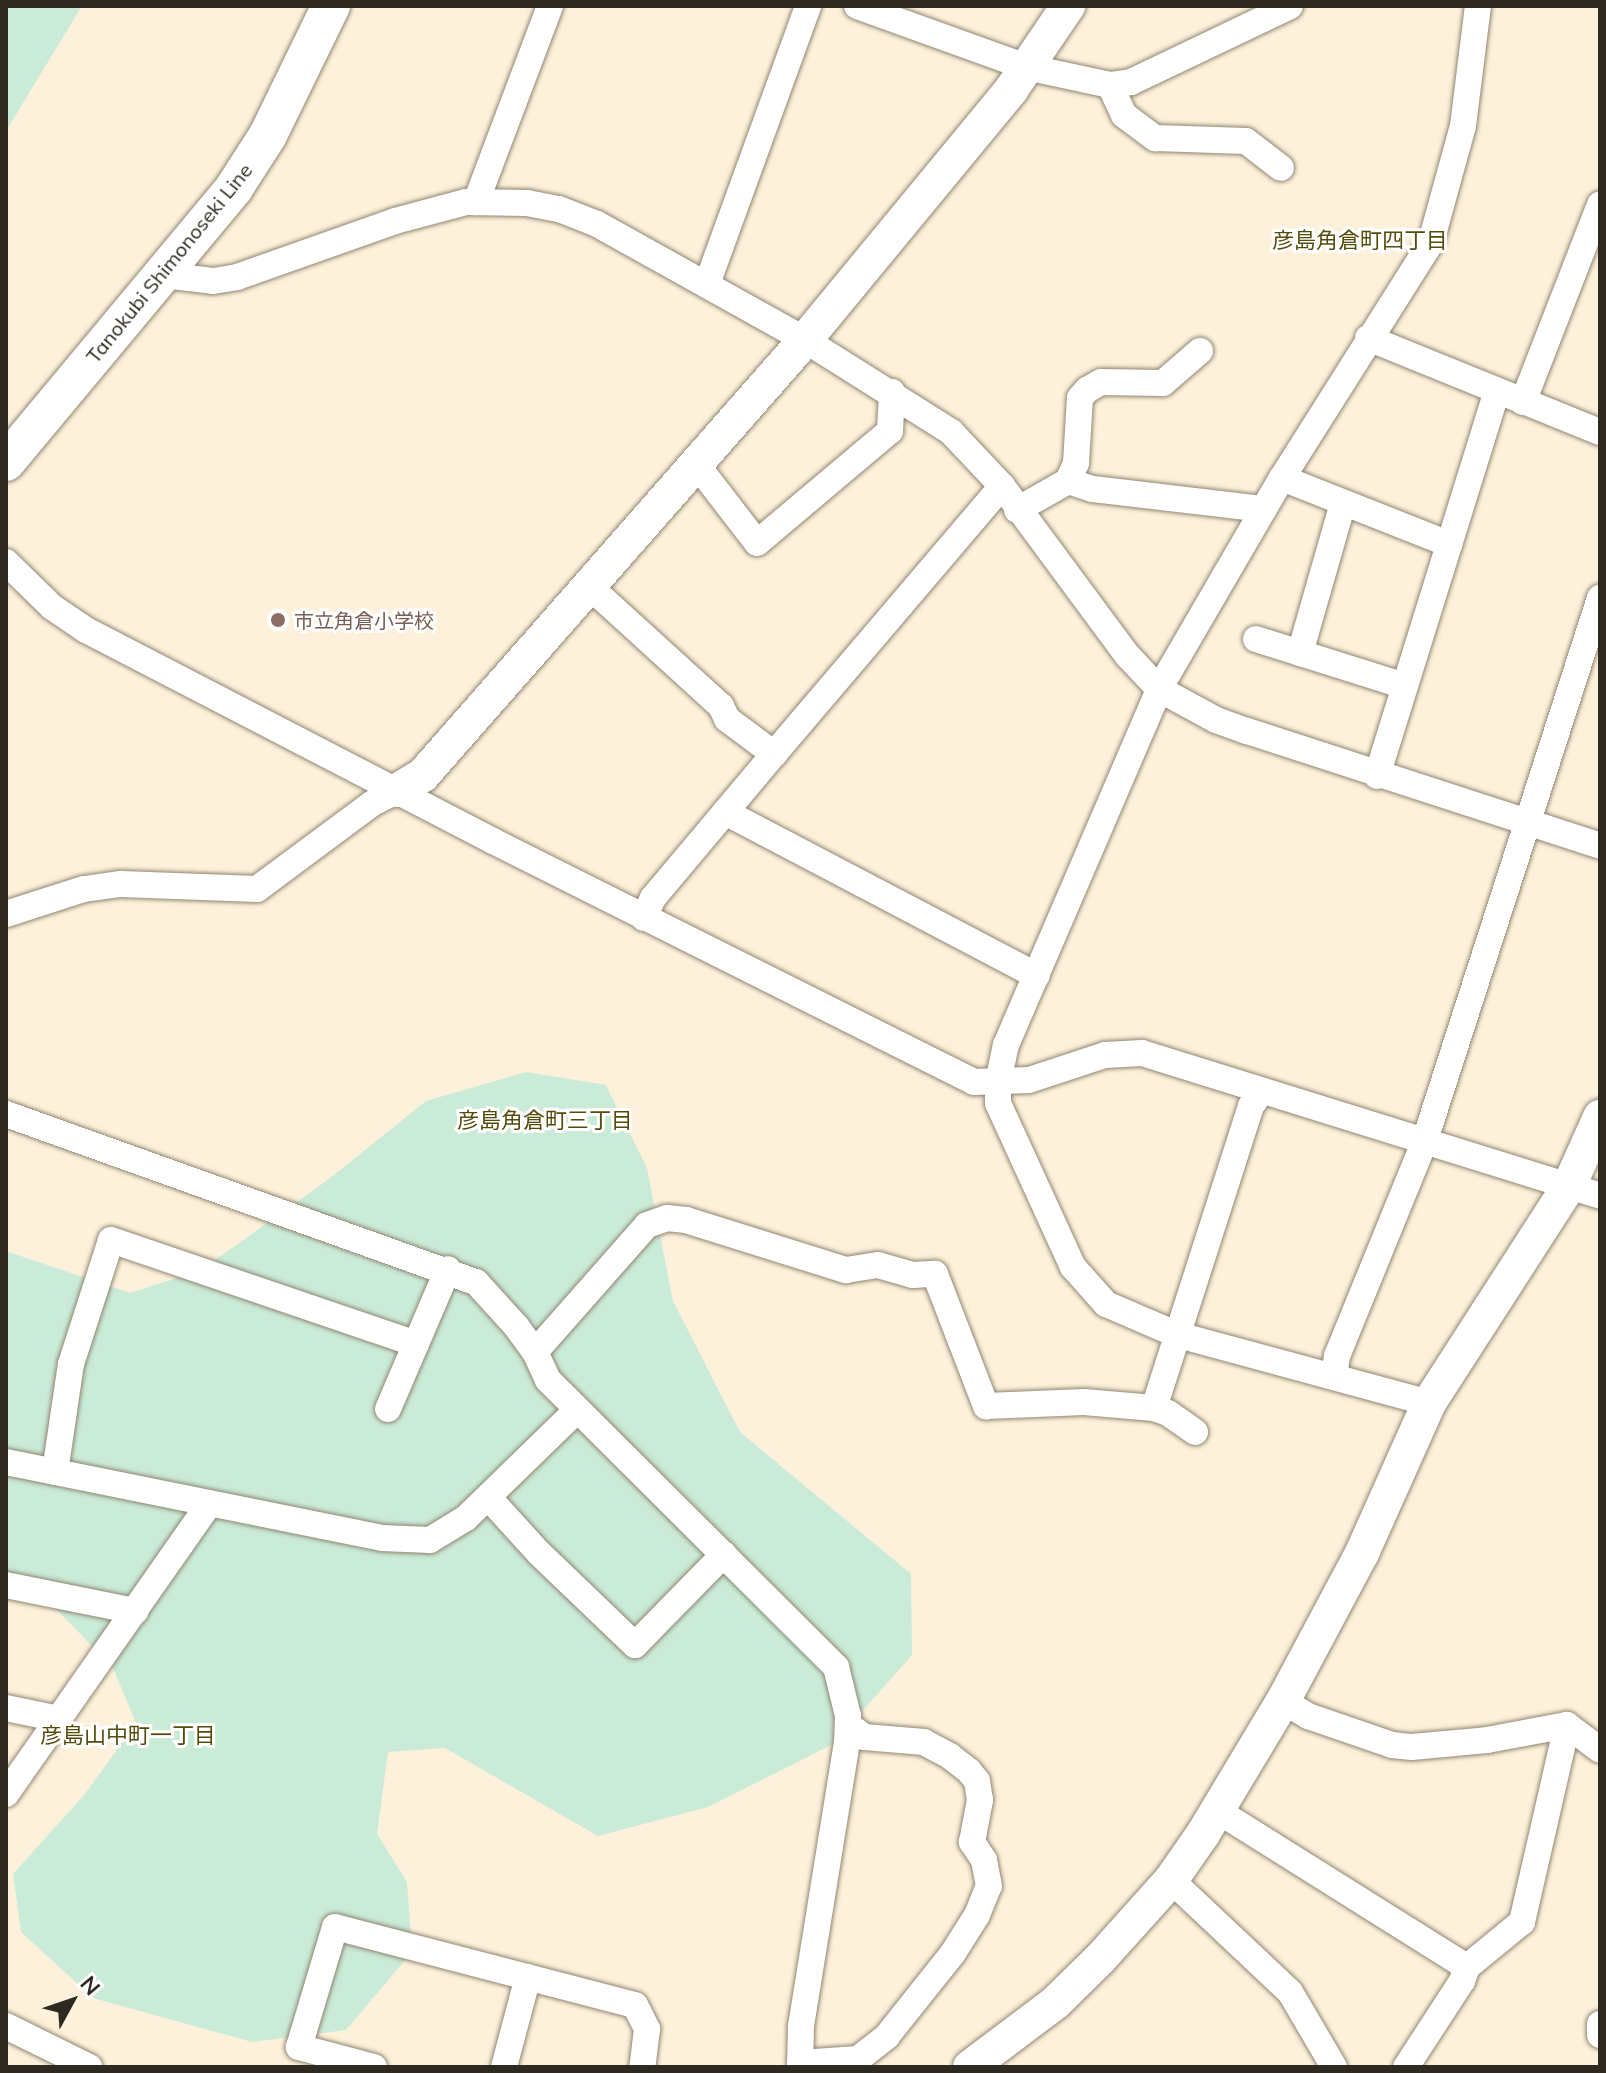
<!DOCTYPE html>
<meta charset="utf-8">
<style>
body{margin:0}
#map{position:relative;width:1606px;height:2073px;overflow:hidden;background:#fdf1db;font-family:Mulish,"Noto Sans JP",sans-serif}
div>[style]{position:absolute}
.green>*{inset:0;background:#c9ebd8}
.roads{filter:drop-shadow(0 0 2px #908672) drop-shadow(0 0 2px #908672)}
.minor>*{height:26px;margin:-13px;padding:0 13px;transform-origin:13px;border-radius:13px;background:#fff}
.tertiary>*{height:34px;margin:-17px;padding:0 17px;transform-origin:17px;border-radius:17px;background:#fff}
.secondary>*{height:38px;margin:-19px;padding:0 19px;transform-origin:19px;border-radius:19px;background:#fff}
.dots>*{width:22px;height:22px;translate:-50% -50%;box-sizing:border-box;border:4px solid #fff;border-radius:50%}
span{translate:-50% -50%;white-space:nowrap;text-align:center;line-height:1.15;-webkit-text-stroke:6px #fff;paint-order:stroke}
.street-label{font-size:20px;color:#2e2a22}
.education-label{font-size:20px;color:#785e54}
.left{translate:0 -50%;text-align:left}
.neighbourhood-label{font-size:22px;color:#564c0c}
.frame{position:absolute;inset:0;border:8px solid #2e2a22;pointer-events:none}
.north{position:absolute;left:32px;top:1961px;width:80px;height:80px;-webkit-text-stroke:6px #fff;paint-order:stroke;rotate:50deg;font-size:22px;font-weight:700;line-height:32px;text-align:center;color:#2e2a22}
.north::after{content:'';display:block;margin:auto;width:28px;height:36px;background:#2e2a22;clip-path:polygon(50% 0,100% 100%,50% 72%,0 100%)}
</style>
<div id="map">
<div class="green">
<div style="clip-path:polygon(6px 6px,82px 6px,6px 131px)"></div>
<div style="clip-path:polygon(526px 1072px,606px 1085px,647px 1168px,673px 1301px,740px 1432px,911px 1574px,912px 1655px,833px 1744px,708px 1807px,598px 1836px,445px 1748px,388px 1752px,377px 1834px,407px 1882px,412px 1952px,346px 2030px,252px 2042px,93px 1998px,21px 1932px,13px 1874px,85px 1794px,136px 1723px,113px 1668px,32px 1584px,6px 1596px,6px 1251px,130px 1293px,201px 1270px,329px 1179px,426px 1101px)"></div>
</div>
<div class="roads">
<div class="minor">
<div style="left:857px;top:6px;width:180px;rotate:19.8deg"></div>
<div style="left:1026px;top:67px;width:86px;rotate:12.1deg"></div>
<div style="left:1110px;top:85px;width:21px;rotate:-8deg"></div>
<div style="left:1131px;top:82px;width:176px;rotate:-25.5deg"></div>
<div style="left:1110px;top:85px;width:33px;rotate:65deg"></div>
<div style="left:1124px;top:115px;width:39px;rotate:37deg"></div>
<div style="left:1155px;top:138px;width:91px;rotate:1.9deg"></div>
<div style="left:1246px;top:141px;width:44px;rotate:37.6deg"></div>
<div style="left:476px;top:202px;width:210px;rotate:-69.3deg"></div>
<div style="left:163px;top:275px;width:50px;rotate:6.8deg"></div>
<div style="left:213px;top:281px;width:24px;rotate:-9deg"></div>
<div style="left:237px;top:277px;width:168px;rotate:-19.5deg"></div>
<div style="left:395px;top:221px;width:73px;rotate:-15deg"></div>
<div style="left:466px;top:202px;width:61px;rotate:0.9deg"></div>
<div style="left:527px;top:203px;width:33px;rotate:11deg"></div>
<div style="left:559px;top:209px;width:41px;rotate:21.5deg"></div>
<div style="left:597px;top:224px;width:238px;rotate:29.1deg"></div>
<div style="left:805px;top:340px;width:173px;rotate:32.2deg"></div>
<div style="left:951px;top:432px;width:74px;rotate:46.6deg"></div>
<div style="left:1002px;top:486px;width:212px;rotate:53.5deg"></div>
<div style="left:1128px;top:656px;width:45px;rotate:46.8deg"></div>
<div style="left:1159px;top:689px;width:65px;rotate:28.5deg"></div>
<div style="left:1216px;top:720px;width:33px;rotate:20deg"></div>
<div style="left:1247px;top:731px;width:371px;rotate:18deg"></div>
<div style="left:707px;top:284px;width:296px;rotate:-70deg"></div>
<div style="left:1368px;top:338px;width:250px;rotate:22.1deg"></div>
<div style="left:1523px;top:402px;width:212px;rotate:-68.7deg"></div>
<div style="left:697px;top:465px;width:98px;rotate:52.4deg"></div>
<div style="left:757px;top:543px;width:174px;rotate:-40.1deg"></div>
<div style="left:890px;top:431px;width:39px;rotate:-87deg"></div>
<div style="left:1282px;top:478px;width:180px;rotate:21.6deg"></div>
<div style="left:1068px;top:481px;width:20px;rotate:-66deg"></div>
<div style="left:1076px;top:463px;width:65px;rotate:-86.5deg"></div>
<div style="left:1080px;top:398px;width:11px;rotate:-49deg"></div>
<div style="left:1087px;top:390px;width:16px;rotate:-30deg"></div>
<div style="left:1101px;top:382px;width:62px;rotate:0.9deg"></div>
<div style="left:1163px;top:383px;width:49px;rotate:-40.9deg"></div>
<div style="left:1017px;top:510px;width:59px;rotate:-29.6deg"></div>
<div style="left:1068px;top:481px;width:26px;rotate:18deg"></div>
<div style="left:1093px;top:489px;width:172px;rotate:6.7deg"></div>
<div style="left:6px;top:562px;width:64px;rotate:44.4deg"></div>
<div style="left:52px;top:607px;width:41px;rotate:34.1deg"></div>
<div style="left:86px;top:630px;width:458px;rotate:27.4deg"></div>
<div style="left:493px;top:841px;width:538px;rotate:26.61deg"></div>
<div style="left:974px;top:1082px;width:55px;rotate:-2.1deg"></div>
<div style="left:1029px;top:1080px;width:80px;rotate:-18.2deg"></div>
<div style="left:1105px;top:1055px;width:37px;rotate:-3deg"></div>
<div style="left:1142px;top:1053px;width:480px;rotate:17.3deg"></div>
<div style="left:590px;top:587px;width:177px;rotate:42.3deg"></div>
<div style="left:721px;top:706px;width:14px;rotate:65deg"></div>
<div style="left:727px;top:719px;width:59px;rotate:36.7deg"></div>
<div style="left:774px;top:754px;width:352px;rotate:-49.6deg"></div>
<div style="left:1256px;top:639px;width:156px;rotate:17.5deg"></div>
<div style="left:1300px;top:653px;width:156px;rotate:-74deg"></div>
<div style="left:1377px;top:776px;width:403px;rotate:-72.7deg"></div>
<div style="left:725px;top:812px;width:352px;rotate:27.7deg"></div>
<div style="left:6px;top:914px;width:82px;rotate:-17.8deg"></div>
<div style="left:84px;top:889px;width:37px;rotate:-8deg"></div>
<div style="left:121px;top:884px;width:136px;rotate:2.1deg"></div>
<div style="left:257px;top:889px;width:144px;rotate:-36.6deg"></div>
<div style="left:373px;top:803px;width:28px;rotate:-27deg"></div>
<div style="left:644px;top:918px;width:22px;rotate:-66deg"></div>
<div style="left:653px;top:898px;width:188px;rotate:-50deg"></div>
<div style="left:6px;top:1114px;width:499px;rotate:19.7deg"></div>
<div style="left:476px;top:1282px;width:59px;rotate:47.7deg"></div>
<div style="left:516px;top:1326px;width:32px;rotate:54deg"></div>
<div style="left:535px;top:1352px;width:31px;rotate:65deg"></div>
<div style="left:548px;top:1380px;width:407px;rotate:44.9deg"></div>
<div style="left:836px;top:1667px;width:50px;rotate:76.2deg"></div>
<div style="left:848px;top:1716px;width:26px;rotate:92deg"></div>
<div style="left:847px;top:1742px;width:289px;rotate:99.2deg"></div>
<div style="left:801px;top:2027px;width:40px;rotate:91.4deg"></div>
<div style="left:535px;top:1352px;width:169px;rotate:-48.6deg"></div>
<div style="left:647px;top:1225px;width:21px;rotate:-19deg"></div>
<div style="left:667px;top:1218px;width:19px;rotate:6deg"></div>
<div style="left:686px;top:1220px;width:168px;rotate:17.4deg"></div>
<div style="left:846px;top:1270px;width:32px;rotate:-9deg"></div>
<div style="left:878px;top:1265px;width:36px;rotate:16deg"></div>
<div style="left:913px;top:1275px;width:22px;rotate:-3deg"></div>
<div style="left:935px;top:1274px;width:142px;rotate:68.9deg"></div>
<div style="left:986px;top:1406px;width:98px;rotate:-2.3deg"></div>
<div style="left:1084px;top:1402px;width:70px;rotate:4.9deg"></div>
<div style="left:1154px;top:1408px;width:15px;rotate:20deg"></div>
<div style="left:1168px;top:1413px;width:33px;rotate:35deg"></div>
<div style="left:1334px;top:1377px;width:21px;rotate:-82deg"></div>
<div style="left:1337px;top:1356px;width:233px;rotate:-67.8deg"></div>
<div style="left:1425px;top:1140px;width:570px;rotate:-72.11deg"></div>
<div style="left:1429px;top:1403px;width:260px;rotate:-164.8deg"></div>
<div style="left:1178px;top:1335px;width:78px;rotate:-156.7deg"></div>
<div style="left:1106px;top:1304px;width:50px;rotate:-131.7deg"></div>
<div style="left:1073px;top:1267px;width:180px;rotate:-114.6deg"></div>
<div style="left:998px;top:1103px;width:21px;rotate:-90deg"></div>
<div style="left:998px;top:1082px;width:38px;rotate:-78deg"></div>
<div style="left:1006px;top:1045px;width:387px;rotate:-66.7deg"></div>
<div style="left:1159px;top:689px;width:244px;rotate:-59.8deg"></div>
<div style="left:1282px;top:478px;width:279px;rotate:-57.7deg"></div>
<div style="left:1431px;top:242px;width:120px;rotate:-74.6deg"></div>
<div style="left:1463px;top:126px;width:121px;rotate:-82.9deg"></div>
<div style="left:1154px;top:1408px;width:317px;rotate:-72.2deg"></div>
<div style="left:1251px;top:1106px;width:19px;rotate:-55deg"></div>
<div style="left:388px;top:1409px;width:152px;rotate:-66.8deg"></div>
<div style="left:6px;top:1462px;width:384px;rotate:11.4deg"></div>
<div style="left:382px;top:1538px;width:48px;rotate:2.4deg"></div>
<div style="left:430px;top:1540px;width:42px;rotate:-31.4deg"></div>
<div style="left:466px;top:1518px;width:155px;rotate:-44.2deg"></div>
<div style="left:55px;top:1472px;width:109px;rotate:-81.6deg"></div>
<div style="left:71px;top:1364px;width:130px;rotate:-72.1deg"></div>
<div style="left:111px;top:1240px;width:322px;rotate:18.8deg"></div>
<div style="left:488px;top:1497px;width:76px;rotate:47.7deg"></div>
<div style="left:539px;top:1553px;width:133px;rotate:43.8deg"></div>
<div style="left:635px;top:1645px;width:127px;rotate:-45.6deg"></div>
<div style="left:6px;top:1585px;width:132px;rotate:11.4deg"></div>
<div style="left:1283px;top:1701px;width:29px;rotate:31deg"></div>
<div style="left:1308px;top:1716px;width:89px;rotate:19deg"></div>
<div style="left:1392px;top:1745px;width:20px;rotate:6deg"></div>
<div style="left:1412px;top:1747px;width:75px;rotate:-5.3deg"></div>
<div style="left:1487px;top:1740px;width:81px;rotate:-10.6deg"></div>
<div style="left:1567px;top:1725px;width:41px;rotate:37.1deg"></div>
<div style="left:6px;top:1708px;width:54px;rotate:11.7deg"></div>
<div style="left:6px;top:1794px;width:355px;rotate:-55deg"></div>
<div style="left:1218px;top:1811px;width:294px;rotate:32.1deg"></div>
<div style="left:1171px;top:1880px;width:163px;rotate:43.3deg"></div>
<div style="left:1290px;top:1992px;width:87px;rotate:59.6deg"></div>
<div style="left:1600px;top:2024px;width:11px;rotate:90deg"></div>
<div style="left:6px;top:2026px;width:93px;rotate:26.3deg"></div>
<div style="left:800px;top:2063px;width:58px;rotate:-3.9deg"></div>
<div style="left:858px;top:2059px;width:37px;rotate:-38deg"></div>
<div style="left:887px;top:2036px;width:106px;rotate:-51.5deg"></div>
<div style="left:953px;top:1953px;width:45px;rotate:-57.7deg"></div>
<div style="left:977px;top:1915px;width:31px;rotate:-68deg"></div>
<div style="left:989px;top:1886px;width:26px;rotate:-101deg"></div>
<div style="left:984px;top:1860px;width:22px;rotate:-124deg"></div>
<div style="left:972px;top:1842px;width:43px;rotate:-79.2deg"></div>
<div style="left:980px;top:1800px;width:19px;rotate:-99deg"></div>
<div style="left:977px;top:1781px;width:13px;rotate:-129deg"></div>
<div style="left:969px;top:1771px;width:24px;rotate:-142deg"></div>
<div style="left:950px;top:1756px;width:30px;rotate:-152deg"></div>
<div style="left:924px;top:1742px;width:60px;rotate:-175.2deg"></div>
<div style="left:864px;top:1737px;width:20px;rotate:-143deg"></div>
<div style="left:374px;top:2067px;width:78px;rotate:-165.1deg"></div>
<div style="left:299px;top:2047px;width:125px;rotate:-73.3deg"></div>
<div style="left:335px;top:1927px;width:310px;rotate:14.6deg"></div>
<div style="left:635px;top:2005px;width:27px;rotate:63deg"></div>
<div style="left:647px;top:2029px;width:38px;rotate:97deg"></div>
<div style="left:504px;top:2067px;width:93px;rotate:-75.1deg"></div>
<div style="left:1406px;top:2067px;width:103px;rotate:-56.9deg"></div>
<div style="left:1462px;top:1981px;width:15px;rotate:-70deg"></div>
<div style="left:1467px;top:1967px;width:71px;rotate:-39.3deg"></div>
<div style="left:1522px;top:1922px;width:202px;rotate:-77.1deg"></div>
</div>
<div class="tertiary">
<div style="left:398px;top:790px;width:29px;rotate:-31deg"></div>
<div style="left:423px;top:775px;width:579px;rotate:-48.71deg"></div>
<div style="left:805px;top:340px;width:324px;rotate:-50.5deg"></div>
<div style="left:1011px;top:90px;width:102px;rotate:-55.8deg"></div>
<div style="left:970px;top:2067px;width:106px;rotate:-37deg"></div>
<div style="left:1055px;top:2003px;width:63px;rotate:-44.4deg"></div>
<div style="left:1100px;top:1959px;width:106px;rotate:-48.1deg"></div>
<div style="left:1171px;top:1880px;width:56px;rotate:-55.2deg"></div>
<div style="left:1203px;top:1834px;width:155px;rotate:-59deg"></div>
<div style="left:1283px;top:1701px;width:168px;rotate:-61.9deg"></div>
<div style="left:1362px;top:1553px;width:164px;rotate:-65.9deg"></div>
<div style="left:1429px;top:1403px;width:258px;rotate:-57.2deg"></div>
<div style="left:1569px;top:1186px;width:76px;rotate:-65.8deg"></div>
</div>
<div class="secondary">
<div style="left:6px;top:462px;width:356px;rotate:-50.2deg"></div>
<div style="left:234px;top:188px;width:63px;rotate:-57.3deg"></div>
<div style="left:268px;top:135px;width:144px;rotate:-64deg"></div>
</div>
</div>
<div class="dots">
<div style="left:278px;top:620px;background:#8d6e63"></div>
</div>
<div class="street-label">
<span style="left:169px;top:263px;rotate:-51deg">Tanokubi Shimonoseki Line</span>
</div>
<div class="education-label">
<span class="left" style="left:294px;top:620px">市立角倉小学校</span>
</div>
<div class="neighbourhood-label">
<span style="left:1360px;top:241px">彦島角倉町四丁目</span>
<span style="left:545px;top:1121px">彦島角倉町三丁目</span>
<span style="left:128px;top:1736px">彦島山中町一丁目</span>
</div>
<div class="frame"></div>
<div class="north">N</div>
</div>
